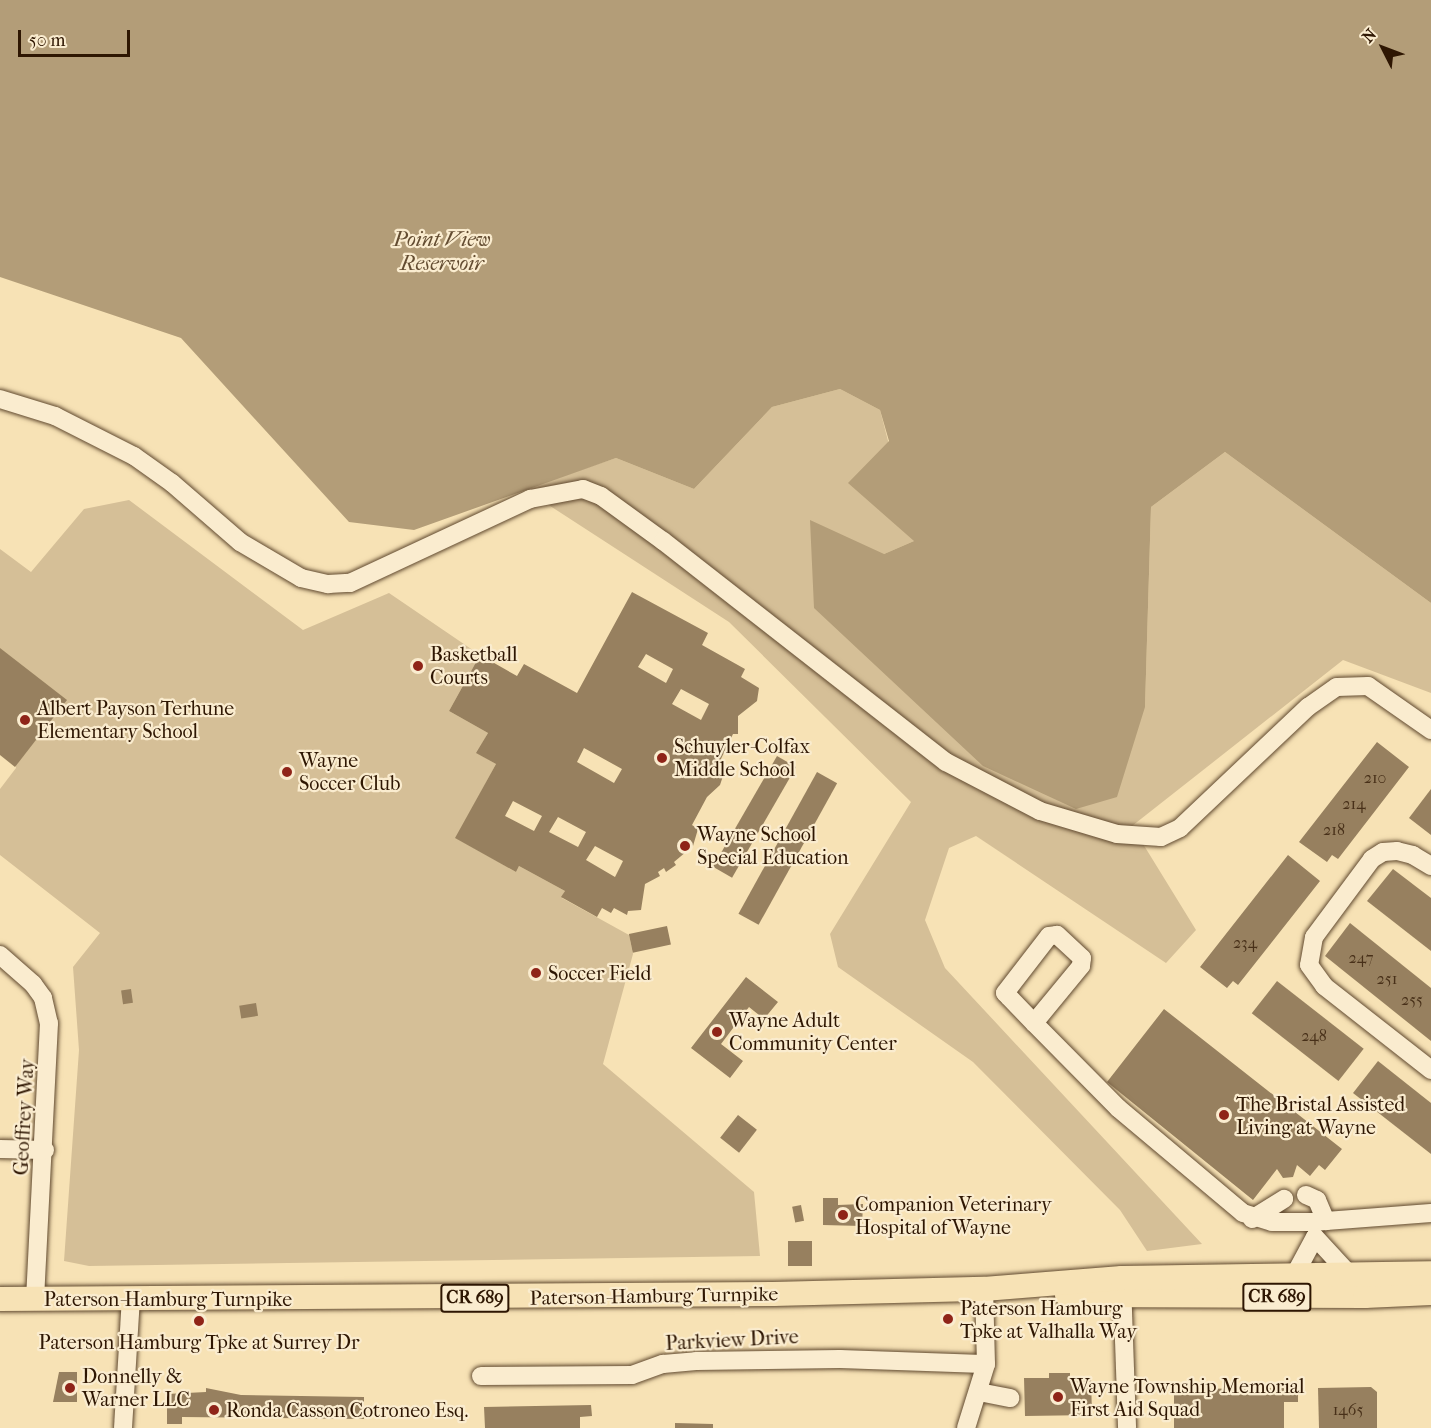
<!DOCTYPE html>
<style>
body{margin:0}
#map{position:relative;width:1431px;height:1428px;overflow:hidden;background:#f7e2b5;font-family:"IM FELL French Canon",serif}
div>[style]{position:absolute}
.green>*{inset:0;background:#d5bf97}
.water>*{inset:0;background:#b39d78}
.building>*{inset:0;background:#97805f;transform-origin:0 0}
.roads{filter:drop-shadow(0 0 2px #60492f) drop-shadow(0 0 2px #60492f)}
.minor>*{height:18px;margin:-9px;padding:0 9px;transform-origin:9px;border-radius:9px;background:#faeccf}
.major>*{height:24px;margin:-12px;padding:0 12px;transform-origin:12px;border-radius:12px;background:#f7e2b5}
.dots>*{width:16px;height:16px;translate:-50% -50%;box-sizing:border-box;border:3px solid #faeccf;border-radius:50%}
span{translate:-50% -50%;white-space:nowrap;text-align:center;line-height:1.15;-webkit-text-stroke:4.5px #faeccf;paint-order:stroke}
.number-label{font-size:16px;color:#483019}
.number-label span{-webkit-text-stroke-width:0}
.shield-label span{padding:2px 4px;background:#faeccf;border:2px solid;border-radius:4px;-webkit-text-stroke-width:0}
.shield-label{font-size:18px;color:#2e1602;font-weight:700}
.poi-label{font-size:20px;color:#2e1602}
.left{translate:0 -50%;text-align:left}
.street-label{font-size:20px;color:#2e1602}
.water-label{font-size:21px;color:#634c31;font-style:italic}
.north{position:absolute;left:1353px;top:18px;width:60px;height:60px;-webkit-text-stroke:4px #faeccf;paint-order:stroke;rotate:312deg;font-size:16px;font-weight:700;line-height:24px;text-align:center;color:#2e1602}
.north::after{content:'';display:block;margin:auto;width:21px;height:27px;background:#2e1602;clip-path:polygon(50% 0,100% 100%,50% 72%,0 100%)}
.scale{position:absolute;left:18px;top:30px;width:112px;height:27px;box-sizing:border-box;border:3px solid #2e1602;border-top:0;padding-left:8px;font-size:18px;line-height:21px;white-space:nowrap;color:#2e1602;-webkit-text-stroke:4px #faeccf;paint-order:stroke}
</style>
<div id="map">
<div class="green">
<div style="clip-path:polygon(840px 389px,880px 410px,914px 541px,884px 554px,1145px 707px,1151px 507px,1225px 452px,1431px 603px,1431px 693px,1343px 660px,1132px 826px,1196px 930px,1166px 963px,976px 836px,949px 848px,925px 920px,945px 968px,1202px 1244px,1147px 1251px,1120px 1210px,973px 1062px,838px 967px,830px 934px,911px 802px,729px 622px,524px 489px,616px 458px,694px 489px,772px 407px)"></div>
<div style="clip-path:polygon(129px 500px,303px 630px,389px 593px,480px 655px,449px 711px,488px 733px,477px 753px,496px 764px,456px 838px,516px 872px,519px 866px,565px 891px,562px 898px,629px 935px,633px 954px,603px 1064px,754px 1192px,760px 1256px,89px 1266px,64px 1261px,79px 1050px,73px 967px,100px 933px,0 855px,0 789px,16px 768px,0 648px,0 549px,31px 572px,84px 509px)"></div>
</div>
<div class="water">
<div style="clip-path:polygon(0 0,1431px 0,1431px 603px,1225px 452px,1151px 507px,1145px 707px,1117px 797px,1076px 809px,983px 766px,814px 608px,810px 520px,884px 554px,914px 541px,848px 483px,889px 441px,880px 410px,840px 389px,772px 407px,694px 489px,616px 458px,414px 530px,349px 522px,181px 338px,0 277px)"></div>
</div>
<div class="building">
<div style="clip-path:polygon(evenodd,632px 592px,708px 633px,702px 645px,745px 669px,741px 677px,759px 688px,757px 701px,738px 716px,738px 734px,733px 734px,719px 763px,726px 767px,720px 785px,707px 797px,692px 825px,698px 829px,693px 846px,674px 862px,676px 865px,666px 872px,664px 868px,658px 872px,660px 876px,645px 884px,641px 910px,628px 911px,627px 915px,614px 908px,611px 913px,602px 908px,597px 917px,561px 897px,565px 891px,519px 866px,516px 872px,455px 838px,496px 764px,476px 753px,488px 733px,449px 711px,480px 655px,517px 676px,524px 664px,577px 693px,632px 592px,646px 654px,673px 669px,666px 683px,638px 667px,646px 654px,632px 592px,681px 689px,709px 704px,701px 720px,672px 704px,681px 689px,632px 592px,584px 748px,622px 769px,614px 783px,577px 762px,584px 748px,632px 592px,513px 801px,542px 816px,534px 831px,505px 816px,513px 801px,632px 592px,558px 817px,586px 832px,578px 847px,549px 832px,558px 817px,632px 592px,595px 846px,623px 861px,615px 877px,586px 860px,595px 846px)"></div>
<div style="clip-path:polygon(0 648px,67px 700px,15px 767px,0 755px)"></div>
<div style="clip-path:polygon(1377px 742px,1409px 767px,1338px 859px,1332px 855px,1327px 862px,1299px 842px)"></div>
<div style="left:777px;top:756px;width:22px;height:128px;rotate:30deg"></div>
<div style="left:817px;top:772px;width:23px;height:162px;rotate:29deg"></div>
<div style="clip-path:polygon(1431px 789px,1431px 835px,1409px 818px)"></div>
<div style="clip-path:polygon(1288px 855px,1320px 881px,1238px 985px,1233px 981px,1227px 988px,1200px 967px)"></div>
<div style="clip-path:polygon(1393px 869px,1431px 898px,1431px 951px,1367px 901px)"></div>
<div style="clip-path:polygon(1350px 923px,1431px 988px,1431px 1041px,1325px 956px)"></div>
<div style="left:667px;top:926px;width:19px;height:39px;rotate:78deg"></div>
<div style="clip-path:polygon(746px 977px,778px 1002px,764px 1019px,749px 1007px,721px 1044px,743px 1061px,730px 1078px,691px 1048px)"></div>
<div style="left:1277px;top:981px;width:110px;height:41px;rotate:38deg"></div>
<div style="left:131px;top:989px;width:14px;height:10px;rotate:82deg"></div>
<div style="left:256px;top:1003px;width:13px;height:17px;rotate:81deg"></div>
<div style="clip-path:polygon(1164px 1009px,1342px 1149px,1325px 1170px,1319px 1165px,1310px 1176px,1297px 1165px,1293px 1177px,1283px 1178px,1277px 1169px,1253px 1200px,1107px 1082px)"></div>
<div style="clip-path:polygon(1378px 1061px,1431px 1103px,1431px 1154px,1353px 1093px)"></div>
<div style="left:738px;top:1115px;width:24px;height:29px;rotate:38deg"></div>
<div style="clip-path:polygon(823px 1198px,838px 1198px,838px 1205px,863px 1204px,862px 1226px,823px 1225px)"></div>
<div style="left:801px;top:1205px;width:16px;height:9px;rotate:79deg"></div>
<div style="left:788px;top:1241px;width:24px;height:25px"></div>
<div style="clip-path:polygon(59px 1372px,77px 1372px,77px 1402px,53px 1402px)"></div>
<div style="clip-path:polygon(1049px 1373px,1070px 1373px,1070px 1379px,1091px 1378px,1092px 1415px,1025px 1416px,1024px 1378px,1049px 1378px)"></div>
<div style="clip-path:polygon(1371px 1387px,1377px 1392px,1377px 1428px,1319px 1428px,1318px 1388px)"></div>
<div style="clip-path:polygon(206px 1388px,241px 1395px,364px 1397px,364px 1419px,182px 1417px,182px 1424px,167px 1424px,167px 1394px,206px 1392px)"></div>
<div style="clip-path:polygon(1298px 1388px,1298px 1402px,1284px 1402px,1284px 1428px,1174px 1428px,1174px 1389px)"></div>
<div style="clip-path:polygon(591px 1405px,592px 1416px,580px 1417px,580px 1428px,485px 1428px,484px 1407px)"></div>
<div style="clip-path:polygon(675px 1423px,713px 1424px,713px 1428px,675px 1428px)"></div>
</div>
<div class="roads">
<div class="minor">
<div style="left:0;top:399px;width:58px;rotate:17.2deg"></div>
<div style="left:55px;top:416px;width:89px;rotate:26.9deg"></div>
<div style="left:134px;top:456px;width:47px;rotate:35.4deg"></div>
<div style="left:172px;top:483px;width:90px;rotate:40.9deg"></div>
<div style="left:240px;top:542px;width:71px;rotate:30.5deg"></div>
<div style="left:301px;top:578px;width:28px;rotate:13deg"></div>
<div style="left:328px;top:584px;width:22px;rotate:-3deg"></div>
<div style="left:350px;top:583px;width:199px;rotate:-25deg"></div>
<div style="left:530px;top:499px;width:54px;rotate:-10.7deg"></div>
<div style="left:583px;top:489px;width:19px;rotate:21deg"></div>
<div style="left:601px;top:496px;width:77px;rotate:36deg"></div>
<div style="left:663px;top:541px;width:359px;rotate:38deg"></div>
<div style="left:946px;top:762px;width:106px;rotate:27.5deg"></div>
<div style="left:1040px;top:811px;width:80px;rotate:16.6deg"></div>
<div style="left:1117px;top:834px;width:44px;rotate:3.9deg"></div>
<div style="left:1161px;top:837px;width:21px;rotate:-25deg"></div>
<div style="left:1180px;top:828px;width:176px;rotate:-43.4deg"></div>
<div style="left:1308px;top:707px;width:35px;rotate:-35deg"></div>
<div style="left:1337px;top:687px;width:31px;rotate:-2deg"></div>
<div style="left:1368px;top:686px;width:77px;rotate:34.9deg"></div>
<div style="left:1431px;top:866px;width:21px;rotate:-149deg"></div>
<div style="left:1413px;top:855px;width:16px;rotate:-166deg"></div>
<div style="left:1397px;top:851px;width:14px;rotate:176deg"></div>
<div style="left:1383px;top:852px;width:13px;rotate:148deg"></div>
<div style="left:1372px;top:859px;width:97px;rotate:126.6deg"></div>
<div style="left:1314px;top:937px;width:28px;rotate:100deg"></div>
<div style="left:1309px;top:965px;width:26px;rotate:54deg"></div>
<div style="left:1324px;top:986px;width:136px;rotate:38.1deg"></div>
<div style="left:0;top:955px;width:44px;rotate:41.3deg"></div>
<div style="left:33px;top:984px;width:17px;rotate:54deg"></div>
<div style="left:43px;top:998px;width:26px;rotate:77deg"></div>
<div style="left:49px;top:1023px;width:277px;rotate:92.9deg"></div>
<div style="left:1034px;top:1023px;width:74px;rotate:-50.5deg"></div>
<div style="left:1081px;top:966px;width:8px;rotate:-83deg"></div>
<div style="left:1082px;top:958px;width:34px;rotate:-137deg"></div>
<div style="left:1057px;top:935px;width:8px;rotate:173deg"></div>
<div style="left:1049px;top:936px;width:72px;rotate:127.7deg"></div>
<div style="left:1005px;top:993px;width:6px;rotate:45deg"></div>
<div style="left:1009px;top:997px;width:36px;rotate:46deg"></div>
<div style="left:1034px;top:1023px;width:120px;rotate:45.3deg"></div>
<div style="left:1118px;top:1108px;width:163px;rotate:40deg"></div>
<div style="left:1243px;top:1213px;width:30px;rotate:17deg"></div>
<div style="left:1272px;top:1222px;width:41px"></div>
<div style="left:1313px;top:1222px;width:118px;rotate:-4.4deg"></div>
<div style="left:0;top:1149px;width:45px;rotate:1.3deg"></div>
<div style="left:1306px;top:1195px;width:12px;rotate:24deg"></div>
<div style="left:1317px;top:1200px;width:23px;rotate:67deg"></div>
<div style="left:1252px;top:1219px;width:38px;rotate:-32deg"></div>
<div style="left:1294px;top:1276px;width:44px;rotate:-61.7deg"></div>
<div style="left:1315px;top:1237px;width:52px;rotate:47.4deg"></div>
<div style="left:1122px;top:1283px;width:145px;rotate:88deg"></div>
<div style="left:481px;top:1376px;width:151px;rotate:-0.4deg"></div>
<div style="left:632px;top:1375px;width:33px;rotate:-20deg"></div>
<div style="left:663px;top:1364px;width:33px;rotate:-5deg"></div>
<div style="left:696px;top:1361px;width:144px;rotate:-0.8deg"></div>
<div style="left:840px;top:1359px;width:146px;rotate:2deg"></div>
<div style="left:979px;top:1392px;width:32px;rotate:11deg"></div>
<div style="left:123px;top:1428px;width:129px;rotate:-86.5deg"></div>
<div style="left:966px;top:1428px;width:67px;rotate:-72.6deg"></div>
<div style="left:986px;top:1364px;width:75px;rotate:-91.5deg"></div>
</div>
<div class="major">
<div style="left:1067px;top:1295px;width:298px;rotate:0.2deg"></div>
<div style="left:1365px;top:1296px;width:66px;rotate:-2.6deg"></div>
<div style="left:0;top:1299px;width:773px;rotate:-0.37deg"></div>
<div style="left:773px;top:1294px;width:211px;rotate:-1.4deg"></div>
<div style="left:984px;top:1289px;width:138px;rotate:-4.6deg"></div>
<div style="left:1122px;top:1278px;width:309px;rotate:-0.9deg"></div>
</div>
</div>
<div class="dots">
<div style="left:418px;top:666px;background:#8f2418"></div>
<div style="left:25px;top:720px;background:#8f2418"></div>
<div style="left:662px;top:758px;background:#8f2418"></div>
<div style="left:287px;top:772px;background:#8f2418"></div>
<div style="left:685px;top:846px;background:#8f2418"></div>
<div style="left:536px;top:973px;background:#8f2418"></div>
<div style="left:717px;top:1032px;background:#8f2418"></div>
<div style="left:1224px;top:1115px;background:#8f2418"></div>
<div style="left:843px;top:1215px;background:#8f2418"></div>
<div style="left:948px;top:1319px;background:#8f2418"></div>
<div style="left:199px;top:1321px;background:#8f2418"></div>
<div style="left:70px;top:1388px;background:#8f2418"></div>
<div style="left:1058px;top:1397px;background:#8f2418"></div>
<div style="left:214px;top:1410px;background:#8f2418"></div>
</div>
<div class="number-label">
<span style="left:1375px;top:778px">210</span>
<span style="left:1354px;top:804px">214</span>
<span style="left:1334px;top:830px">218</span>
<span style="left:1245px;top:943px">234</span>
<span style="left:1361px;top:958px">247</span>
<span style="left:1387px;top:979px">251</span>
<span style="left:1412px;top:1000px">255</span>
<span style="left:1314px;top:1036px">248</span>
<span style="left:1348px;top:1410px">1465</span>
</div>
<div class="shield-label">
<span style="left:1277px;top:1297px">CR 689</span>
<span style="left:475px;top:1298px">CR 689</span>
</div>
<div class="poi-label">
<span class="left" style="left:430px;top:666px">Basketball<br>Courts</span>
<span class="left" style="left:37px;top:720px">Albert Payson Terhune<br>Elementary School</span>
<span class="left" style="left:674px;top:758px">Schuyler-Colfax<br>Middle School</span>
<span class="left" style="left:299px;top:772px">Wayne<br>Soccer Club</span>
<span class="left" style="left:697px;top:846px">Wayne School<br>Special Education</span>
<span class="left" style="left:548px;top:973px">Soccer Field</span>
<span class="left" style="left:729px;top:1032px">Wayne Adult<br>Community Center</span>
<span class="left" style="left:1236px;top:1116px">The Bristal Assisted<br>Living at Wayne</span>
<span class="left" style="left:855px;top:1216px">Companion Veterinary<br>Hospital of Wayne</span>
<span class="left" style="left:960px;top:1320px">Paterson Hamburg<br>Tpke at Valhalla Way</span>
<span style="left:199px;top:1342px">Paterson Hamburg Tpke at Surrey Dr</span>
<span class="left" style="left:82px;top:1388px">Donnelly &amp;<br>Warner LLC</span>
<span class="left" style="left:1070px;top:1398px">Wayne Township Memorial<br>First Aid Squad</span>
<span class="left" style="left:226px;top:1410px">Ronda Casson Cotroneo Esq.</span>
</div>
<div class="street-label">
<span style="left:24px;top:1117px;rotate:-87deg">Geoffrey Way</span>
<span style="left:654px;top:1296px;rotate:-1deg">Paterson-Hamburg Turnpike</span>
<span style="left:168px;top:1299px">Paterson-Hamburg Turnpike</span>
<span style="left:732px;top:1340px;rotate:-3deg">Parkview Drive</span>
</div>
<div class="water-label">
<span style="left:442px;top:251px">Point View<br>Reservoir</span>
</div>
<div class="north">N</div>
<div class="scale">50 m</div>
</div>
